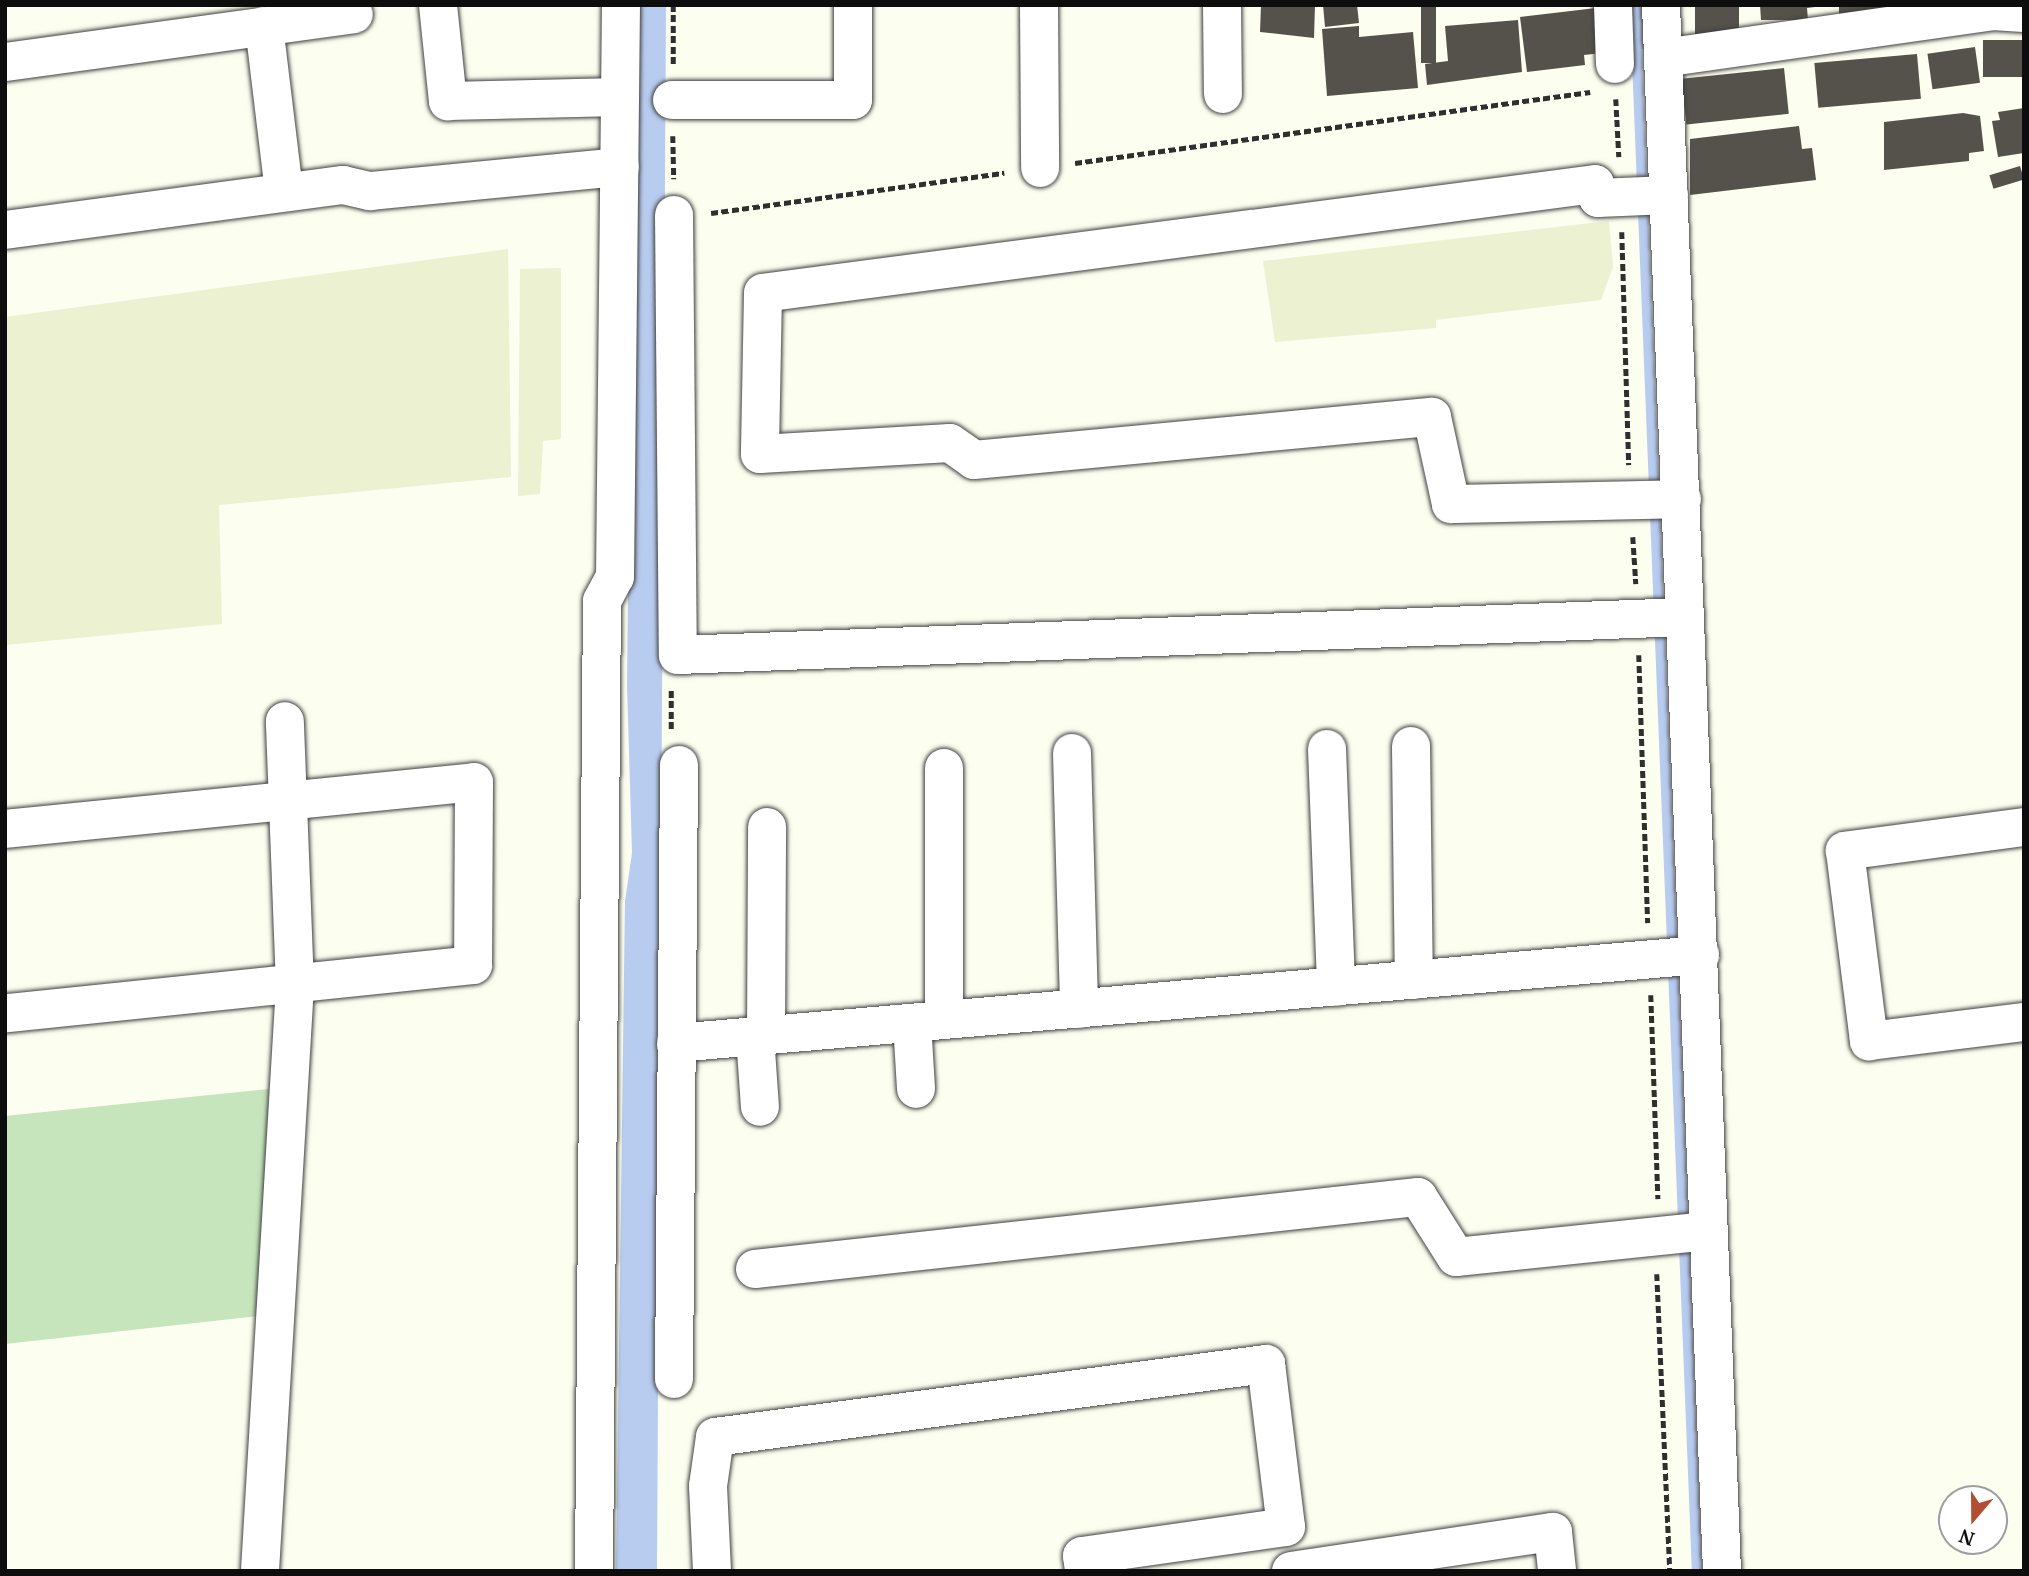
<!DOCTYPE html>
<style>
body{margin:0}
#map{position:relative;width:2029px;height:1576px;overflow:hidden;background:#fcfeef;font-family:"PT Serif",serif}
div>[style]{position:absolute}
.farmland>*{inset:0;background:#ebf1d1}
.green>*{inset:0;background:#c6e5bc}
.water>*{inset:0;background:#b8ccf0;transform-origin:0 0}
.stream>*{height:10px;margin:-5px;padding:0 5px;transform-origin:5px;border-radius:5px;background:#b8ccf0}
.building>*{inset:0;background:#55524b;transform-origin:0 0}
.path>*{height:4.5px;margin-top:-2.25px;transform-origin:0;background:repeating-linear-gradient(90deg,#2f2f2f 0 7px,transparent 0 10.5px)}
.roads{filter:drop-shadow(0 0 2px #404040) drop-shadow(0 0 2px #404040)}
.minor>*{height:38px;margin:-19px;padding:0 19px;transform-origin:19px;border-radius:19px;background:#fff}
span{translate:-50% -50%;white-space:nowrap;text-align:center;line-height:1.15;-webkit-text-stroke:7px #fff;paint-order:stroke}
.frame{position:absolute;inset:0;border:7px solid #0d0d0d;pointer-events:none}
.north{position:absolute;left:1938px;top:1485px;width:70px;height:70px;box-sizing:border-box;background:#fff;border:2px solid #9e9e9e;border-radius:50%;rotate:200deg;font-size:19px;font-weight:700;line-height:28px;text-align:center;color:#0d0d0d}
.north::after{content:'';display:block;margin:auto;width:24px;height:32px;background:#b14f32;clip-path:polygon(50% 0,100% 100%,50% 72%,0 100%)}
</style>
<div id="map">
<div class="farmland">
<div style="clip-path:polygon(1609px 221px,1613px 267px,1601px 300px,1436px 320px,1436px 328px,1275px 342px,1263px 261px)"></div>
<div style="clip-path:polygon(508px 249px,511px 477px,219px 505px,222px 624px,5px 645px,5px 317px)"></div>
<div style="clip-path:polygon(561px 268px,561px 439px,543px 441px,540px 494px,518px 496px,520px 269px)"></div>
</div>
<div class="green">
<div style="clip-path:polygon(269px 1089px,259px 1316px,5px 1344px,5px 1116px)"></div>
</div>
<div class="water">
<div style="clip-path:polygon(634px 5px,666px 5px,657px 1571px,616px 1571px,625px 901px,632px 853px,627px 686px)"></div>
<div style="left:1622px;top:5px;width:23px;height:44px"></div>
</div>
<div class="stream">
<div style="left:1636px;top:35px;width:1537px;rotate:87.73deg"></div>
</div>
<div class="building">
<div style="clip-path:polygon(1261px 5px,1315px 5px,1314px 38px,1260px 32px)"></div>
<div style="clip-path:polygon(1323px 5px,1357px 5px,1359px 23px,1325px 27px)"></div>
<div style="left:1421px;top:5px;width:15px;height:58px"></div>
<div style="left:1695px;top:5px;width:44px;height:30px"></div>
<div style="clip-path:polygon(1760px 5px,1815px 5px,1815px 7px,1807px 8px,1808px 20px,1761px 20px)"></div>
<div style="left:1839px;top:5px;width:56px;height:9px"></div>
<div style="clip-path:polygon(1596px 8px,1602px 53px,1584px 55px,1585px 65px,1527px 72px,1520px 17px)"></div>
<div style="clip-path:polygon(1518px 20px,1522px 72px,1427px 85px,1425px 64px,1448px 61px,1445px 26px)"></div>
<div style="clip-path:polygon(1359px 26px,1359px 37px,1413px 32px,1418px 88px,1327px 96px,1322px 29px)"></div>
<div style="left:2024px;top:40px;width:37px;height:41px;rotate:90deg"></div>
<div style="left:1975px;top:47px;width:36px;height:48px;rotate:82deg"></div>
<div style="left:1917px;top:54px;width:45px;height:103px;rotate:85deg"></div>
<div style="left:1784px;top:68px;width:46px;height:103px;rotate:84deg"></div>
<div style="clip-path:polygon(2024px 108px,2024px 153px,1998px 157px,1992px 121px,2000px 120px,1998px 112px)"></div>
<div style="clip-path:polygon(1963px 113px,1980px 116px,1984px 151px,1969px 153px,1969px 161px,1884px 170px,1884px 122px)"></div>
<div style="clip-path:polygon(1799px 126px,1802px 149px,1812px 148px,1816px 180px,1690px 195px,1690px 139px)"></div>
<div style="left:2020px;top:166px;width:14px;height:32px;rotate:73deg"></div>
</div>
<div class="path">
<div style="left:673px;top:64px;width:59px;rotate:-90deg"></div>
<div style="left:1616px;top:99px;width:58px;rotate:87deg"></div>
<div style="left:673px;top:136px;width:43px;rotate:88.7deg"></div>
<div style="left:1075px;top:163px;width:520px;rotate:-7.85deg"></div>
<div style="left:711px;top:213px;width:296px;rotate:-7.8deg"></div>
<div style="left:1622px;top:232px;width:233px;rotate:88.3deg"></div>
<div style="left:1633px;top:537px;width:47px;rotate:86.3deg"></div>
<div style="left:1639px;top:655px;width:268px;rotate:88.1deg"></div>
<div style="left:671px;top:729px;width:40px;rotate:-90deg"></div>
<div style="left:1651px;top:995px;width:204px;rotate:88deg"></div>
<div style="left:1657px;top:1274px;width:297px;rotate:87.5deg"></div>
</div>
<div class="roads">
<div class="minor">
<div style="left:438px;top:5px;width:97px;rotate:84.1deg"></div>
<div style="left:448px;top:101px;width:172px;rotate:-1.3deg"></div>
<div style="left:1039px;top:5px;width:163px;rotate:89.6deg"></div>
<div style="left:1222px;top:5px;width:89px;rotate:89.4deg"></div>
<div style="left:1613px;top:5px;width:59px;rotate:88.1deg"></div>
<div style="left:1661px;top:5px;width:1567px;rotate:87.77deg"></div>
<div style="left:264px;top:26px;width:167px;rotate:83.1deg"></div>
<div style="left:1663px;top:58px;width:333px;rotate:-8.1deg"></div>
<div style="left:1993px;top:11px;width:31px;rotate:4deg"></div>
<div style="left:5px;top:62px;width:352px;rotate:-7.8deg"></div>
<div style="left:672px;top:100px;width:181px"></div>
<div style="left:853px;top:100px;width:95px;rotate:-90deg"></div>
<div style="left:1669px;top:195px;width:71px;rotate:177.6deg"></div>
<div style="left:1598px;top:198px;width:14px;rotate:-102deg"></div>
<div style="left:1595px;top:184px;width:839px;rotate:172.54deg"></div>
<div style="left:763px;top:293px;width:161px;rotate:91.1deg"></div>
<div style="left:760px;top:454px;width:190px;rotate:-3.3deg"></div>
<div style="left:950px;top:443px;width:29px;rotate:35deg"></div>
<div style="left:974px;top:460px;width:460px;rotate:-5.4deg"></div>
<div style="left:1432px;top:417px;width:89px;rotate:77.7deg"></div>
<div style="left:1451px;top:504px;width:231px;rotate:-1.2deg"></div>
<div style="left:674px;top:215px;width:440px;rotate:89.5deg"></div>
<div style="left:678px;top:655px;width:1007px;rotate:-2.16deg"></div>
<div style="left:5px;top:230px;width:341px;rotate:-7.6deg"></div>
<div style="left:343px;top:185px;width:28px;rotate:13deg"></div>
<div style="left:370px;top:191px;width:251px;rotate:-5.5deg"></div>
<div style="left:1411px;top:746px;width:234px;rotate:89.3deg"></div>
<div style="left:1327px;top:749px;width:238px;rotate:87.8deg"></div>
<div style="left:1072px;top:753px;width:256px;rotate:88.4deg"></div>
<div style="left:944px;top:768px;width:252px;rotate:90deg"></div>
<div style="left:2024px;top:827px;width:181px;rotate:172.4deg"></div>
<div style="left:1845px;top:851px;width:192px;rotate:82.8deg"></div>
<div style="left:1869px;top:1041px;width:156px;rotate:-7deg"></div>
<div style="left:5px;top:829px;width:471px;rotate:-5.7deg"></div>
<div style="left:474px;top:782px;width:183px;rotate:90.3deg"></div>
<div style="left:473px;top:965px;width:470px;rotate:174.1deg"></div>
<div style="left:912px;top:1023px;width:66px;rotate:86.5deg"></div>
<div style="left:766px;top:1035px;width:208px;rotate:-89.7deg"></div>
<div style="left:755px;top:1036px;width:71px;rotate:86deg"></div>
<div style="left:676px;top:1043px;width:1028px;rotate:-4.91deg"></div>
<div style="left:755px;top:1269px;width:667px;rotate:-6.2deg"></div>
<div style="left:1418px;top:1197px;width:71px;rotate:57.7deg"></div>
<div style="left:1456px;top:1257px;width:253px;rotate:-5.9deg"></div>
<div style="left:674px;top:1379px;width:614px;rotate:-89.53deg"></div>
<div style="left:260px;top:1571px;width:586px;rotate:-86.58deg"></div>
<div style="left:295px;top:986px;width:265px;rotate:-92.2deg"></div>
<div style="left:594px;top:1571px;width:970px;rotate:-89.53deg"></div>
<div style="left:602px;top:601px;width:27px;rotate:-62deg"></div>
<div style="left:615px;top:577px;width:572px;rotate:-89.4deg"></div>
<div style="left:712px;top:1571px;width:85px;rotate:-92.7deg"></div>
<div style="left:708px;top:1486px;width:49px;rotate:-81.9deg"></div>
<div style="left:715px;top:1437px;width:556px;rotate:-7.55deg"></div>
<div style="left:1266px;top:1364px;width:164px;rotate:83deg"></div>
<div style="left:1286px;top:1527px;width:206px;rotate:171.9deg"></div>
<div style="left:1082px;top:1556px;width:15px;rotate:82deg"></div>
<div style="left:1291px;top:1571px;width:265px;rotate:-8.5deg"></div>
<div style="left:1553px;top:1532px;width:39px;rotate:84deg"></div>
</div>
</div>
<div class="frame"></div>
<div class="north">N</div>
</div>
